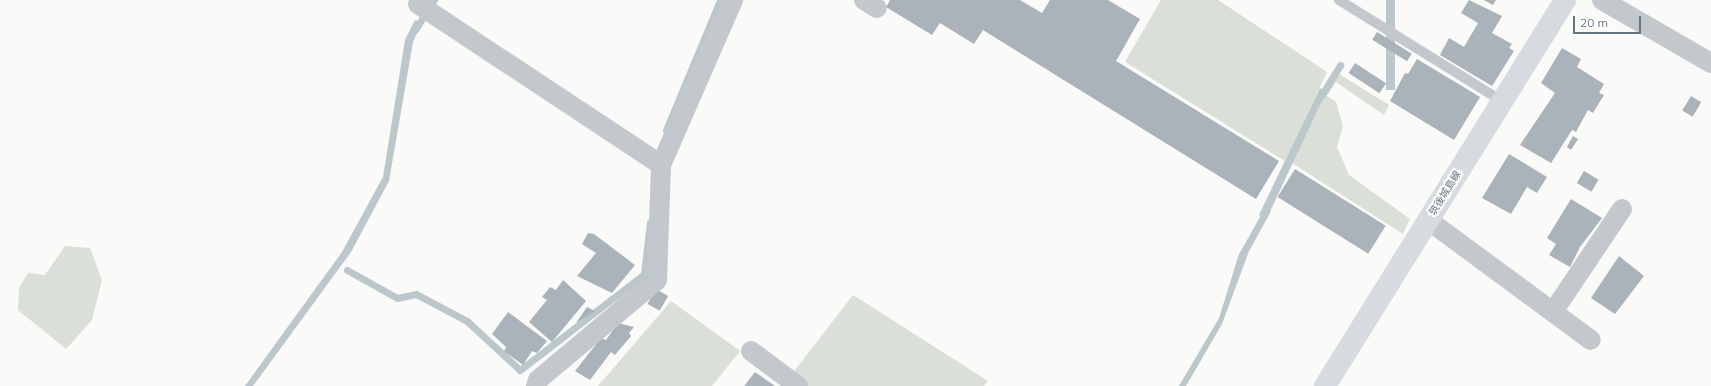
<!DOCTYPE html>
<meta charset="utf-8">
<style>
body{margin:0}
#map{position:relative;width:1711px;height:386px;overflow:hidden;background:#fafaf8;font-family:Mulish,"Noto Sans JP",sans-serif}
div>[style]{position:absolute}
.green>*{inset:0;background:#dadfd7}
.water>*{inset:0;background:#bbc7cb;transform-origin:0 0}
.stream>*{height:7px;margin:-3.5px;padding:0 3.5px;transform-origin:3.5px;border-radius:3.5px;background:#bbc7cb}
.building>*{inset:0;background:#aab3b9;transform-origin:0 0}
.lane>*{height:10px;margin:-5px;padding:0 5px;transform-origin:5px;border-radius:5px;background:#c3c8cc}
.street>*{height:20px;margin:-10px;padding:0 10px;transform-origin:10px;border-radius:10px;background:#c3c8cc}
.secondary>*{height:22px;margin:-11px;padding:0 11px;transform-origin:11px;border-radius:11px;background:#d6dbdf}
span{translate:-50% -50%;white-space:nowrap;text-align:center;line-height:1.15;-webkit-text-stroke:4px #fff;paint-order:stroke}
.street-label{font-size:10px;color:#657683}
.scale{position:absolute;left:1573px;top:16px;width:68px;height:18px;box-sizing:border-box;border:2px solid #657683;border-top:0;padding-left:5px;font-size:12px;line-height:14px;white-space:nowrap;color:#657683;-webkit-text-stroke:3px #fff;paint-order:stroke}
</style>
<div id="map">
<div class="green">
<div style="clip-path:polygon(1161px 0,1218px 0,1327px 72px,1285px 161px,1125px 62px)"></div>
<div style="clip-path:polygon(1339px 74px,1389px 105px,1384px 115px,1336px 82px,1327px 96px,1336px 102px,1343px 126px,1337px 147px,1349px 175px,1410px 219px,1403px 234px,1292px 163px,1322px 100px)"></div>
<div style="clip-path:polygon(65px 246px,90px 248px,102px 280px,92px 320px,66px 349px,18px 310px,19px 288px,28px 273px,45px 275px)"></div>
<div style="clip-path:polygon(853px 295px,988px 381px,984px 386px,809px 386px,792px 374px)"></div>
<div style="clip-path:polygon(671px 301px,740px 351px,712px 386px,598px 386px)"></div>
</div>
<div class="water">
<div style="left:1386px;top:0;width:9px;height:90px"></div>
<div style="clip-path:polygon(415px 20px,422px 22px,413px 42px,389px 181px,351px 252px,253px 386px,245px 386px,342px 252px,383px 177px,405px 40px)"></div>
<div style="clip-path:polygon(1320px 88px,1326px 92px,1266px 220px,1259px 215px)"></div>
<div style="clip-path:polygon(1248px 239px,1252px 243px,1222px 324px,1186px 386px,1179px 386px,1219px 318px,1239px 254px)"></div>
</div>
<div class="stream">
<div style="left:415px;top:30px;width:36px;rotate:-58deg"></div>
<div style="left:1319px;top:99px;width:40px;rotate:-58deg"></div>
<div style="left:666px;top:130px;width:141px;rotate:-67.4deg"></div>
<div style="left:1246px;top:248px;width:43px;rotate:-61.1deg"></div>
<div style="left:347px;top:270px;width:57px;rotate:29.2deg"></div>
<div style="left:397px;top:298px;width:19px;rotate:-12deg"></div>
<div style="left:416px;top:294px;width:58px;rotate:27.9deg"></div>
<div style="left:467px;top:321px;width:72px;rotate:42.8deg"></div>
<div style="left:520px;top:370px;width:157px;rotate:-37.7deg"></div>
<div style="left:644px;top:274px;width:52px;rotate:-83.4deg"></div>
</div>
<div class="building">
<div style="clip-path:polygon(890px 0,1020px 0,1042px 13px,1050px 0,1108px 0,1140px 19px,1116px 61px,1279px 161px,1256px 199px,983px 30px,974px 44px,940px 23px,932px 35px,886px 7px)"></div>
<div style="clip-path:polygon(1469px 0,1502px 16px,1492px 33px,1512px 44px,1509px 48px,1514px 51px,1492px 86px,1440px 55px,1449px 38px,1464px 47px,1478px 23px,1461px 13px)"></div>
<div style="clip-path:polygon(1484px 0,1496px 0,1493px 5px)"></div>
<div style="left:1377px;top:32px;width:41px;height:9px;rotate:32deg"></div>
<div style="clip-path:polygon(1562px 48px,1581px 59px,1577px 67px,1604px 84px,1599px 93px,1604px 95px,1593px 113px,1588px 110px,1576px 132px,1572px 130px,1551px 163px,1520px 145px,1555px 93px,1541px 83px)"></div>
<div style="clip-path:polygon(1417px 59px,1480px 97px,1454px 140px,1390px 101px,1405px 73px,1408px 74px)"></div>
<div style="left:1355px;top:63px;width:37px;height:12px;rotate:33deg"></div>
<div style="left:1691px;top:96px;width:12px;height:17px;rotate:31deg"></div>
<div style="clip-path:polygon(1573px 136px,1578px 139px,1571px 150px,1567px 147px)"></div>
<div style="clip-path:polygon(1509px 154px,1547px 177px,1537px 193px,1527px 187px,1511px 214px,1482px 198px)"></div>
<div style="left:1295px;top:169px;width:107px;height:33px;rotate:32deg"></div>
<div style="left:1584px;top:171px;width:17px;height:14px;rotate:31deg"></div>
<div style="clip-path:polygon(1571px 199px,1602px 218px,1580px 247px,1570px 267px,1549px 255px,1556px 244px,1547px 238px)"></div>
<div style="clip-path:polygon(588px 233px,594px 234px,635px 265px,612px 293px,577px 276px,596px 253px,582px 244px)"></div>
<div style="clip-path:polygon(1619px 256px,1644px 276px,1615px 314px,1591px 298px)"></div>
<div style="clip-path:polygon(563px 280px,586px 301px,552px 342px,529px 322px,547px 300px,542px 297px,550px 287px,556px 290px)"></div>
<div style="left:656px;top:289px;width:14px;height:17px;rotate:30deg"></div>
<div style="clip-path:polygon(587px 307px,595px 311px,576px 323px)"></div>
<div style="clip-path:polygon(508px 312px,547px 341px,537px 353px,532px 351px,523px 365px,504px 351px,506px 347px,492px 334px)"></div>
<div style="clip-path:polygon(618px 323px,634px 327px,629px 333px,631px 336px,615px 355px,611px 352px,590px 380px,575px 371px,601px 338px,606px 340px)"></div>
<div style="clip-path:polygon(755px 372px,775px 386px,744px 386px)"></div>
</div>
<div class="lane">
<div style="left:1339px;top:0;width:192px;rotate:31.8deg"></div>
</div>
<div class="street">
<div style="left:864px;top:0;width:15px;rotate:32deg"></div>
<div style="left:1602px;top:0;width:126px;rotate:30deg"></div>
<div style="left:418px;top:4px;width:291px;rotate:33.5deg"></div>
<div style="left:1428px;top:220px;width:202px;rotate:36.4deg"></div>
<div style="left:1553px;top:312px;width:124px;rotate:-56.2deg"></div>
<div style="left:751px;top:351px;width:59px;rotate:36.7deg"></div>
<div style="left:536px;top:386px;width:6px;rotate:-72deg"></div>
<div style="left:538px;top:380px;width:155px;rotate:-40deg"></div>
<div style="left:657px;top:280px;width:115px;rotate:-88deg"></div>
<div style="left:661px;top:165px;width:180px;rotate:-66.4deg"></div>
</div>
<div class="secondary">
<div style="left:1325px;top:386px;width:455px;rotate:-58.1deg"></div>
</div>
<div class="street-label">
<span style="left:1445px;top:193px;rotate:-58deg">筑後城島線</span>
</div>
<div class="scale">20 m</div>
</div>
